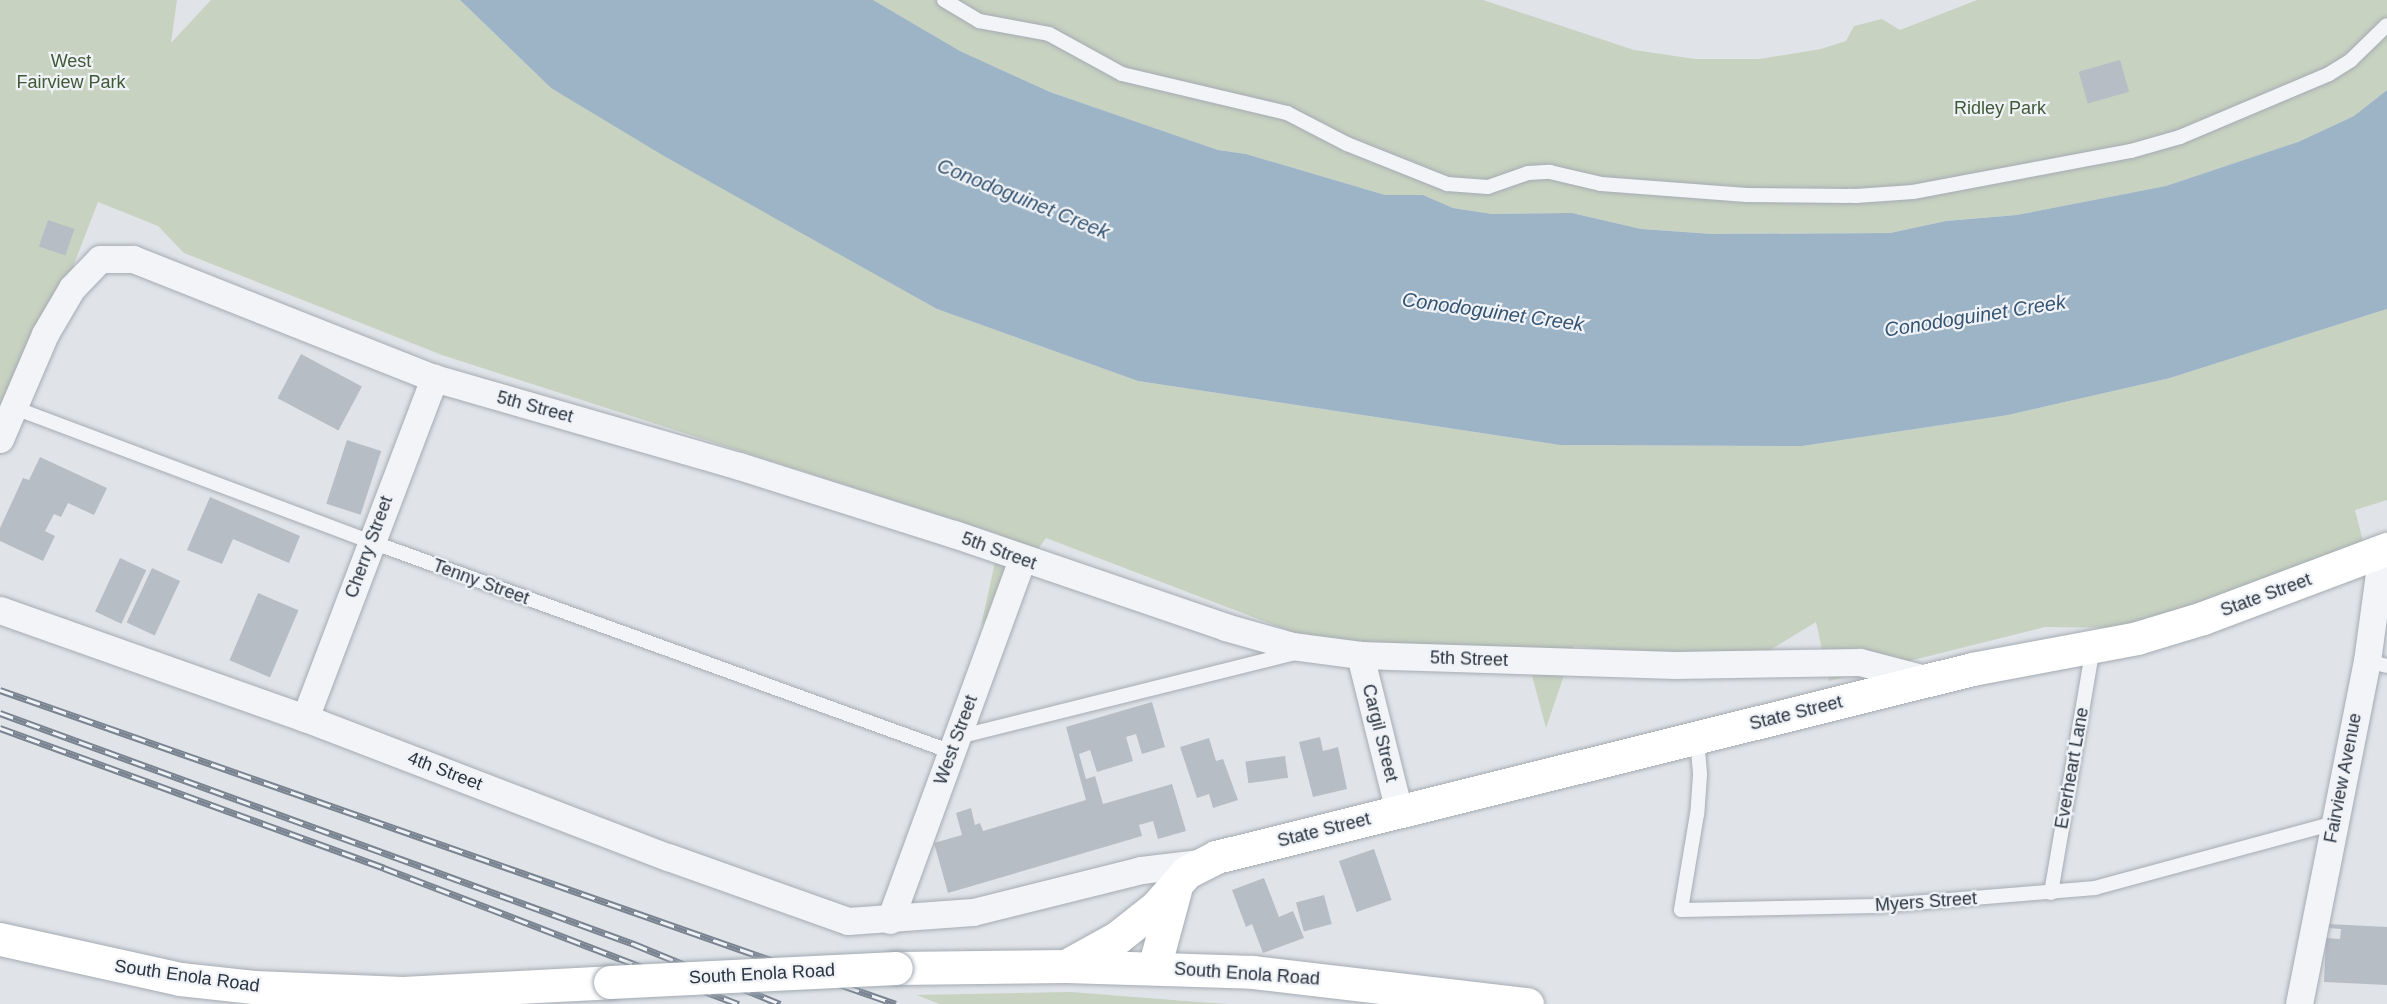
<!DOCTYPE html>
<style>
body{margin:0}
#map{position:relative;width:2387px;height:1004px;overflow:hidden;background:#e0e4e8;font-family:Arial,sans-serif}
div>[style]{position:absolute}
.green>*{inset:0;background:#c7d2c1}
.water>*{inset:0;background:#9cb4c6}
.building>*{inset:0;background:#b7bdc5;transform-origin:0 0}
.roads{filter:drop-shadow(0 0 2px #a5abb2) drop-shadow(0 0 2px #a5abb2)}
.service>*{height:14px;margin:-7px;padding:0 7px;transform-origin:7px;border-radius:7px;background:#f2f4f7}
.minor>*{height:27px;margin:-13.5px;padding:0 13.5px;transform-origin:13.5px;border-radius:13.5px;background:#f2f4f7}
.secondary>*{height:33px;margin:-16.5px;padding:0 16.5px;transform-origin:16.5px;border-radius:16.5px;background:#fff}
.primary>*{height:33px;margin:-16.5px;padding:0 16.5px;transform-origin:16.5px;border-radius:16.5px;background:#fff}
.rail>*{height:7px;margin-top:-3.5px;transform-origin:0;background:repeating-linear-gradient(90deg,#eff2f6 0 14px,#7a8491 0 28px);box-sizing:border-box;border-block:2px solid #7a8491}
.bridges{filter:drop-shadow(0 0 2px #a0a9b3) drop-shadow(0 0 2px #a0a9b3)}
.primary-bridge>*{height:33px;margin:-16.5px;padding:0 16.5px;transform-origin:16.5px;border-radius:16.5px;background:#fff}
span{translate:-50% -50%;white-space:nowrap;text-align:center;line-height:1.15;-webkit-text-stroke:4.5px #eff2f6;paint-order:stroke}
.park-label{font-size:18px;color:#405a37}
.street-label{font-size:18px;color:#29333f}
.water-label{font-size:20px;color:#355471;font-style:italic}
</style>
<div id="map">
<div class="green">
<div style="clip-path:polygon(0 0,177px 0,171px 43px,211px 0,460px 0,551px 88px,937px 309px,1138px 381px,1560px 445px,1802px 446px,2008px 415px,2170px 378px,2387px 309px,2387px 500px,2355px 510px,2365px 549px,2134px 628px,2045px 627px,1829px 681px,1816px 622px,1746px 665px,1574px 646px,1546px 728px,1527px 657px,1324px 644px,1046px 538px,981px 626px,1001px 535px,442px 355px,184px 253px,158px 226px,98px 202px,0 455px)"></div>
<div style="clip-path:polygon(873px 0,1483px 0,1634px 50px,1695px 59px,1759px 59px,1821px 49px,1846px 41px,1854px 26px,1882px 19px,1900px 30px,1977px 0,2387px 0,2387px 90px,2354px 116px,2298px 142px,2166px 186px,2017px 215px,1946px 221px,1890px 233px,1713px 234px,1641px 229px,1572px 213px,1492px 214px,1453px 208px,1423px 195px,1385px 195px,1246px 154px,1218px 150px,1050px 92px,960px 51px)"></div>
<div style="clip-path:polygon(1071px 992px,1198px 1002px,1229px 1004px,939px 1004px,917px 995px)"></div>
</div>
<div class="water">
<div style="clip-path:polygon(460px 0,873px 0,960px 51px,1050px 92px,1218px 150px,1246px 154px,1385px 195px,1423px 195px,1453px 208px,1492px 214px,1572px 213px,1641px 229px,1713px 234px,1890px 233px,1946px 221px,2017px 215px,2166px 186px,2298px 142px,2354px 116px,2387px 90px,2387px 309px,2170px 378px,2008px 415px,1802px 446px,1560px 445px,1138px 381px,937px 309px,664px 156px,551px 88px)"></div>
</div>
<div class="building">
<div style="left:2120px;top:60px;width:33px;height:43px;rotate:74deg"></div>
<div style="left:48px;top:220px;width:28px;height:28px;rotate:19deg"></div>
<div style="left:301px;top:354px;width:69px;height:50px;rotate:28deg"></div>
<div style="left:347px;top:440px;width:36px;height:67px;rotate:18deg"></div>
<div style="clip-path:polygon(40px 457px,107px 488px,94px 515px,68px 503px,61px 517px,54px 514px,45px 531px,55px 536px,43px 561px,0 541px,0 528px,23px 478px,29px 480px)"></div>
<div style="clip-path:polygon(210px 497px,300px 536px,289px 563px,233px 539px,222px 564px,187px 550px)"></div>
<div style="left:120px;top:558px;width:29px;height:59px;rotate:25deg"></div>
<div style="left:152px;top:568px;width:31px;height:60px;rotate:25deg"></div>
<div style="left:258px;top:593px;width:44px;height:73px;rotate:23deg"></div>
<div style="clip-path:polygon(1152px 702px,1165px 747px,1142px 754px,1136px 734px,1126px 737px,1133px 761px,1097px 772px,1090px 750px,1079px 754px,1086px 779px,1095px 776px,1103px 804px,1172px 784px,1186px 831px,1158px 839px,1153px 821px,1139px 825px,1142px 836px,948px 893px,934px 843px,962px 835px,956px 813px,971px 808px,975px 825px,980px 823px,983px 831px,1086px 800px,1066px 727px)"></div>
<div style="clip-path:polygon(1320px 737px,1323px 751px,1338px 747px,1347px 789px,1313px 797px,1299px 742px)"></div>
<div style="clip-path:polygon(1209px 738px,1216px 761px,1223px 759px,1238px 800px,1213px 808px,1209px 794px,1197px 798px,1180px 747px)"></div>
<div style="left:1285px;top:756px;width:22px;height:40px;rotate:82deg"></div>
<div style="left:1374px;top:849px;width:54px;height:37px;rotate:71deg"></div>
<div style="clip-path:polygon(1264px 878px,1279px 917px,1293px 911px,1304px 938px,1263px 953px,1252px 924px,1246px 927px,1232px 890px)"></div>
<div style="left:1324px;top:895px;width:30px;height:29px;rotate:75deg"></div>
<div style="clip-path:polygon(2328px 924px,2387px 927px,2387px 985px,2324px 982px,2326px 938px,2340px 939px,2341px 929px,2327px 928px)"></div>
</div>
<div class="roads">
<div class="service">
<div style="left:944px;top:0;width:41px;rotate:31deg"></div>
<div style="left:979px;top:21px;width:71px;rotate:10.5deg"></div>
<div style="left:1049px;top:34px;width:83px;rotate:28.7deg"></div>
<div style="left:1122px;top:74px;width:170px;rotate:13.3deg"></div>
<div style="left:1287px;top:113px;width:68px;rotate:27.3deg"></div>
<div style="left:1347px;top:144px;width:108px;rotate:21.8deg"></div>
<div style="left:1447px;top:184px;width:41px;rotate:4.2deg"></div>
<div style="left:1488px;top:187px;width:42px;rotate:-19.3deg"></div>
<div style="left:1528px;top:173px;width:22px;rotate:-3deg"></div>
<div style="left:1550px;top:172px;width:52px;rotate:13.2deg"></div>
<div style="left:1601px;top:184px;width:146px;rotate:4.3deg"></div>
<div style="left:1747px;top:195px;width:109px;rotate:0.5deg"></div>
<div style="left:1856px;top:196px;width:57px;rotate:-4deg"></div>
<div style="left:1913px;top:192px;width:222px;rotate:-10.7deg"></div>
<div style="left:2131px;top:151px;width:51px;rotate:-15.9deg"></div>
<div style="left:2180px;top:137px;width:162px;rotate:-22.9deg"></div>
<div style="left:2329px;top:74px;width:26px;rotate:-32deg"></div>
<div style="left:2351px;top:60px;width:50px;rotate:-44.2deg"></div>
<div style="left:12px;top:407px;width:381px;rotate:20.6deg"></div>
<div style="left:369px;top:541px;width:620px;rotate:19.9deg"></div>
<div style="left:2367px;top:661px;width:21px;rotate:14deg"></div>
<div style="left:958px;top:737px;width:350px;rotate:-14deg"></div>
<div style="left:1697px;top:739px;width:36px;rotate:85deg"></div>
<div style="left:1700px;top:775px;width:39px;rotate:94deg"></div>
<div style="left:1697px;top:814px;width:97px;rotate:99.5deg"></div>
<div style="left:1681px;top:910px;width:195px;rotate:-1.2deg"></div>
<div style="left:1876px;top:906px;width:220px;rotate:-4.7deg"></div>
<div style="left:2095px;top:888px;width:248px;rotate:-15.2deg"></div>
<div style="left:2051px;top:893px;width:251px;rotate:-80.3deg"></div>
</div>
<div class="minor">
<div style="left:0;top:439px;width:114px;rotate:-66.8deg"></div>
<div style="left:45px;top:334px;width:53px;rotate:-59.6deg"></div>
<div style="left:72px;top:288px;width:40px;rotate:-46deg"></div>
<div style="left:100px;top:259px;width:33px"></div>
<div style="left:133px;top:259px;width:324px;rotate:21.6deg"></div>
<div style="left:434px;top:378px;width:317px;rotate:16.1deg"></div>
<div style="left:739px;top:466px;width:225px;rotate:17.6deg"></div>
<div style="left:954px;top:534px;width:287px;rotate:18.9deg"></div>
<div style="left:1225px;top:627px;width:70px;rotate:15.8deg"></div>
<div style="left:1292px;top:646px;width:69px;rotate:7.5deg"></div>
<div style="left:1360px;top:655px;width:315px;rotate:1.8deg"></div>
<div style="left:1675px;top:665px;width:185px;rotate:-0.9deg"></div>
<div style="left:1860px;top:662px;width:71px;rotate:14.6deg"></div>
<div style="left:0;top:610px;width:324px;rotate:19.5deg"></div>
<div style="left:305px;top:718px;width:389px;rotate:21deg"></div>
<div style="left:668px;top:857px;width:191px;rotate:19.6deg"></div>
<div style="left:848px;top:921px;width:125px;rotate:-4.1deg"></div>
<div style="left:973px;top:912px;width:173px;rotate:-14deg"></div>
<div style="left:1141px;top:870px;width:59px;rotate:-6.8deg"></div>
<div style="left:1360px;top:655px;width:161px;rotate:76deg"></div>
<div style="left:305px;top:718px;width:364px;rotate:-69.2deg"></div>
<div style="left:890px;top:920px;width:383px;rotate:-69.9deg"></div>
<div style="left:2299px;top:1004px;width:350px;rotate:-78.8deg"></div>
<div style="left:2367px;top:661px;width:110px;rotate:-82.2deg"></div>
</div>
<div class="secondary">
<div style="left:1066px;top:966px;width:60px;rotate:-29.1deg"></div>
<div style="left:1118px;top:937px;width:48px;rotate:-38.3deg"></div>
<div style="left:1156px;top:907px;width:47px;rotate:-48.5deg"></div>
<div style="left:1187px;top:872px;width:33px;rotate:-27deg"></div>
<div style="left:1216px;top:857px;width:779px;rotate:-13.96deg"></div>
<div style="left:1972px;top:669px;width:168px;rotate:-10.6deg"></div>
<div style="left:2137px;top:638px;width:69px;rotate:-16.9deg"></div>
<div style="left:2203px;top:618px;width:197px;rotate:-20.6deg"></div>
<div style="left:1154px;top:968px;width:81px;rotate:-74.9deg"></div>
</div>
<div class="primary">
<div style="left:0;top:939px;width:184px;rotate:12.5deg"></div>
<div style="left:180px;top:979px;width:74px;rotate:6.2deg"></div>
<div style="left:254px;top:987px;width:149px;rotate:2.3deg"></div>
<div style="left:403px;top:993px;width:207px;rotate:-3deg"></div>
<div style="left:896px;top:968px;width:170px;rotate:-0.7deg"></div>
<div style="left:1066px;top:966px;width:187px;rotate:1.8deg"></div>
<div style="left:1253px;top:972px;width:276px;rotate:6.7deg"></div>
</div>
</div>
<div class="rail">
<div style="left:0;top:690px;width:949px;rotate:19.31deg"></div>
<div style="left:0;top:713px;width:675px;rotate:20.02deg"></div>
<div style="left:634px;top:944px;width:158px;rotate:22.3deg"></div>
<div style="left:0;top:728px;width:409px;rotate:20deg"></div>
<div style="left:384px;top:868px;width:380px;rotate:21deg"></div>
</div>
<div class="bridges">
<div class="primary-bridge">
<div style="left:610px;top:982px;width:286px;rotate:-2.8deg"></div>
</div>
</div>
<div class="park-label">
<span style="left:71px;top:72px">West<br>Fairview Park</span>
<span style="left:2000px;top:108px">Ridley Park</span>
</div>
<div class="street-label">
<span style="left:535px;top:407px;rotate:15deg">5th Street</span>
<span style="left:369px;top:547px;rotate:-70deg">Cherry Street</span>
<span style="left:999px;top:551px;rotate:20deg">5th Street</span>
<span style="left:481px;top:582px;rotate:20deg">Tenny Street</span>
<span style="left:2266px;top:595px;rotate:-20deg">State Street</span>
<span style="left:1469px;top:659px;rotate:2deg">5th Street</span>
<span style="left:1796px;top:713px;rotate:-14deg">State Street</span>
<span style="left:1380px;top:733px;rotate:76deg">Cargil Street</span>
<span style="left:956px;top:740px;rotate:-70deg">West Street</span>
<span style="left:2072px;top:768px;rotate:-80deg">Everheart Lane</span>
<span style="left:445px;top:771px;rotate:21deg">4th Street</span>
<span style="left:2343px;top:778px;rotate:-79deg">Fairview Avenue</span>
<span style="left:1324px;top:830px;rotate:-14deg">State Street</span>
<span style="left:1926px;top:902px;rotate:-4deg">Myers Street</span>
<span style="left:762px;top:974px;rotate:-3deg">South Enola Road</span>
<span style="left:1247px;top:974px;rotate:4deg">South Enola Road</span>
<span style="left:187px;top:976px;rotate:8deg">South Enola Road</span>
</div>
<div class="water-label">
<span style="left:1023px;top:199px;rotate:22deg">Conodoguinet Creek</span>
<span style="left:1493px;top:312px;rotate:8deg">Conodoguinet Creek</span>
<span style="left:1975px;top:316px;rotate:-9deg">Conodoguinet Creek</span>
</div>
</div>
